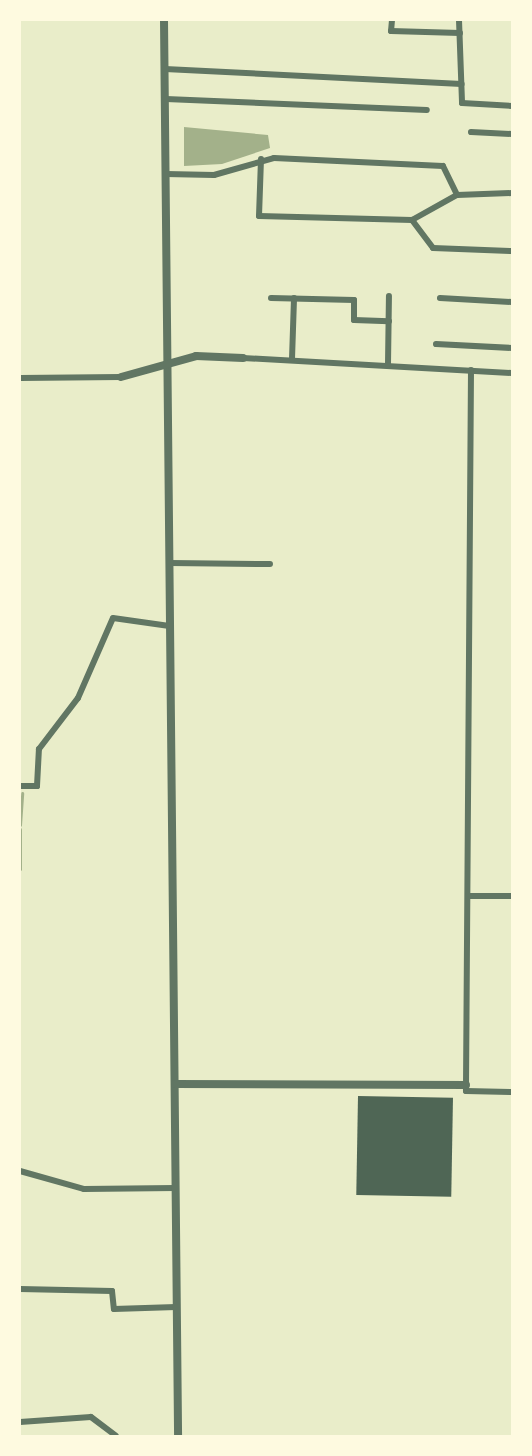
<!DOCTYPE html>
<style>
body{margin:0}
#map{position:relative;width:532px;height:1456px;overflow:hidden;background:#e9edc9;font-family:"Zilla Slab",serif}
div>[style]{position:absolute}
.water>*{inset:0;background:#a3b18a}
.stream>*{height:3px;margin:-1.5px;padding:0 1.5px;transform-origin:1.5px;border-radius:1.5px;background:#a3b18a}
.building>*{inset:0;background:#4f6655;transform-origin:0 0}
.minor>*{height:6px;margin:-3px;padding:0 3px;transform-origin:3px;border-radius:3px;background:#617663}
.tertiary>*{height:8px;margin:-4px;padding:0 4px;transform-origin:4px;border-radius:4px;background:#617663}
span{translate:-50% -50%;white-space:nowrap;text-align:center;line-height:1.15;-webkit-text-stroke:6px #fefae0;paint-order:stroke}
.frame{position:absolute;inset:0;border:21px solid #fefae0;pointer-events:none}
</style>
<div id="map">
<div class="water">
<div style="clip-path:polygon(184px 127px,268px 135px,270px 148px,222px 164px,184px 166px)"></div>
</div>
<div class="stream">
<div style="left:20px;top:825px;width:32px;rotate:-86deg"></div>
<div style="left:20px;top:829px;width:40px;rotate:90deg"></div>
</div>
<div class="building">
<div style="left:358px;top:1096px;width:95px;height:99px;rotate:1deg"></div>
</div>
<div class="minor">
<div style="left:392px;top:20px;width:11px;rotate:95deg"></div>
<div style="left:391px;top:31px;width:69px;rotate:1.7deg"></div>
<div style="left:459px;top:20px;width:83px;rotate:87.9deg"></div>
<div style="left:462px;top:103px;width:50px;rotate:3.4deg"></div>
<div style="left:165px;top:69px;width:297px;rotate:2.9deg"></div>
<div style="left:166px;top:99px;width:261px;rotate:2.4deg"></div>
<div style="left:471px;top:132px;width:41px;rotate:2.8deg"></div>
<div style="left:261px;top:159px;width:57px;rotate:92deg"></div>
<div style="left:259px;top:216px;width:153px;rotate:1.5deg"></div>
<div style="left:412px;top:220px;width:35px;rotate:53deg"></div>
<div style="left:433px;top:248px;width:79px;rotate:2.2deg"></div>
<div style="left:166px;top:174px;width:48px;rotate:1.2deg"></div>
<div style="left:214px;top:175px;width:62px;rotate:-15.8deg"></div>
<div style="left:274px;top:158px;width:169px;rotate:2.7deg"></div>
<div style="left:443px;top:166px;width:32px;rotate:64deg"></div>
<div style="left:457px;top:195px;width:55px;rotate:-2.1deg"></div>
<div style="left:412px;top:220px;width:51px;rotate:-29.1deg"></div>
<div style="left:271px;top:298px;width:83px;rotate:1.4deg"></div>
<div style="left:354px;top:300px;width:20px;rotate:90deg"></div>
<div style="left:354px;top:320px;width:35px;rotate:2deg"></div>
<div style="left:440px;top:298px;width:72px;rotate:3.2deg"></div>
<div style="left:436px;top:344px;width:76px;rotate:3deg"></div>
<div style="left:243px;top:358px;width:269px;rotate:3.2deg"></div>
<div style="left:292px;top:359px;width:61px;rotate:-88.1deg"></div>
<div style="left:388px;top:364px;width:68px;rotate:-89.2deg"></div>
<div style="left:471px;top:370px;width:721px;rotate:90.4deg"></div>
<div style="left:466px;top:1091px;width:46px;rotate:1.2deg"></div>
<div style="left:20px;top:378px;width:101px;rotate:-0.6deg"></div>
<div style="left:170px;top:563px;width:100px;rotate:0.6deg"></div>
<div style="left:20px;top:786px;width:17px"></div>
<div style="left:37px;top:786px;width:37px;rotate:-87deg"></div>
<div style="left:39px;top:749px;width:64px;rotate:-52.6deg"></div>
<div style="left:78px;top:698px;width:87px;rotate:-66.4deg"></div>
<div style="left:113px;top:618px;width:57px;rotate:8.1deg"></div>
<div style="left:468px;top:896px;width:44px"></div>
<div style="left:20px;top:1171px;width:66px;rotate:15.7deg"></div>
<div style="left:84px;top:1189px;width:91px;rotate:-0.6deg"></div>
<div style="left:20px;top:1289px;width:92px;rotate:1.2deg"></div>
<div style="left:112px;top:1291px;width:18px;rotate:84deg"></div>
<div style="left:114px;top:1309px;width:62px;rotate:-1.8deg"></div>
<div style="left:20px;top:1422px;width:71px;rotate:-4deg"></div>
<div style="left:91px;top:1417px;width:31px;rotate:37deg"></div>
</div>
<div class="tertiary">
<div style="left:164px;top:20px;width:1416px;rotate:89.43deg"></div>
<div style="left:121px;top:377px;width:78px;rotate:-15.6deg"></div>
<div style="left:196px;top:356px;width:47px;rotate:2.4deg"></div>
<div style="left:175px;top:1084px;width:291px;rotate:0.2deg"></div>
</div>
<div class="frame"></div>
</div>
